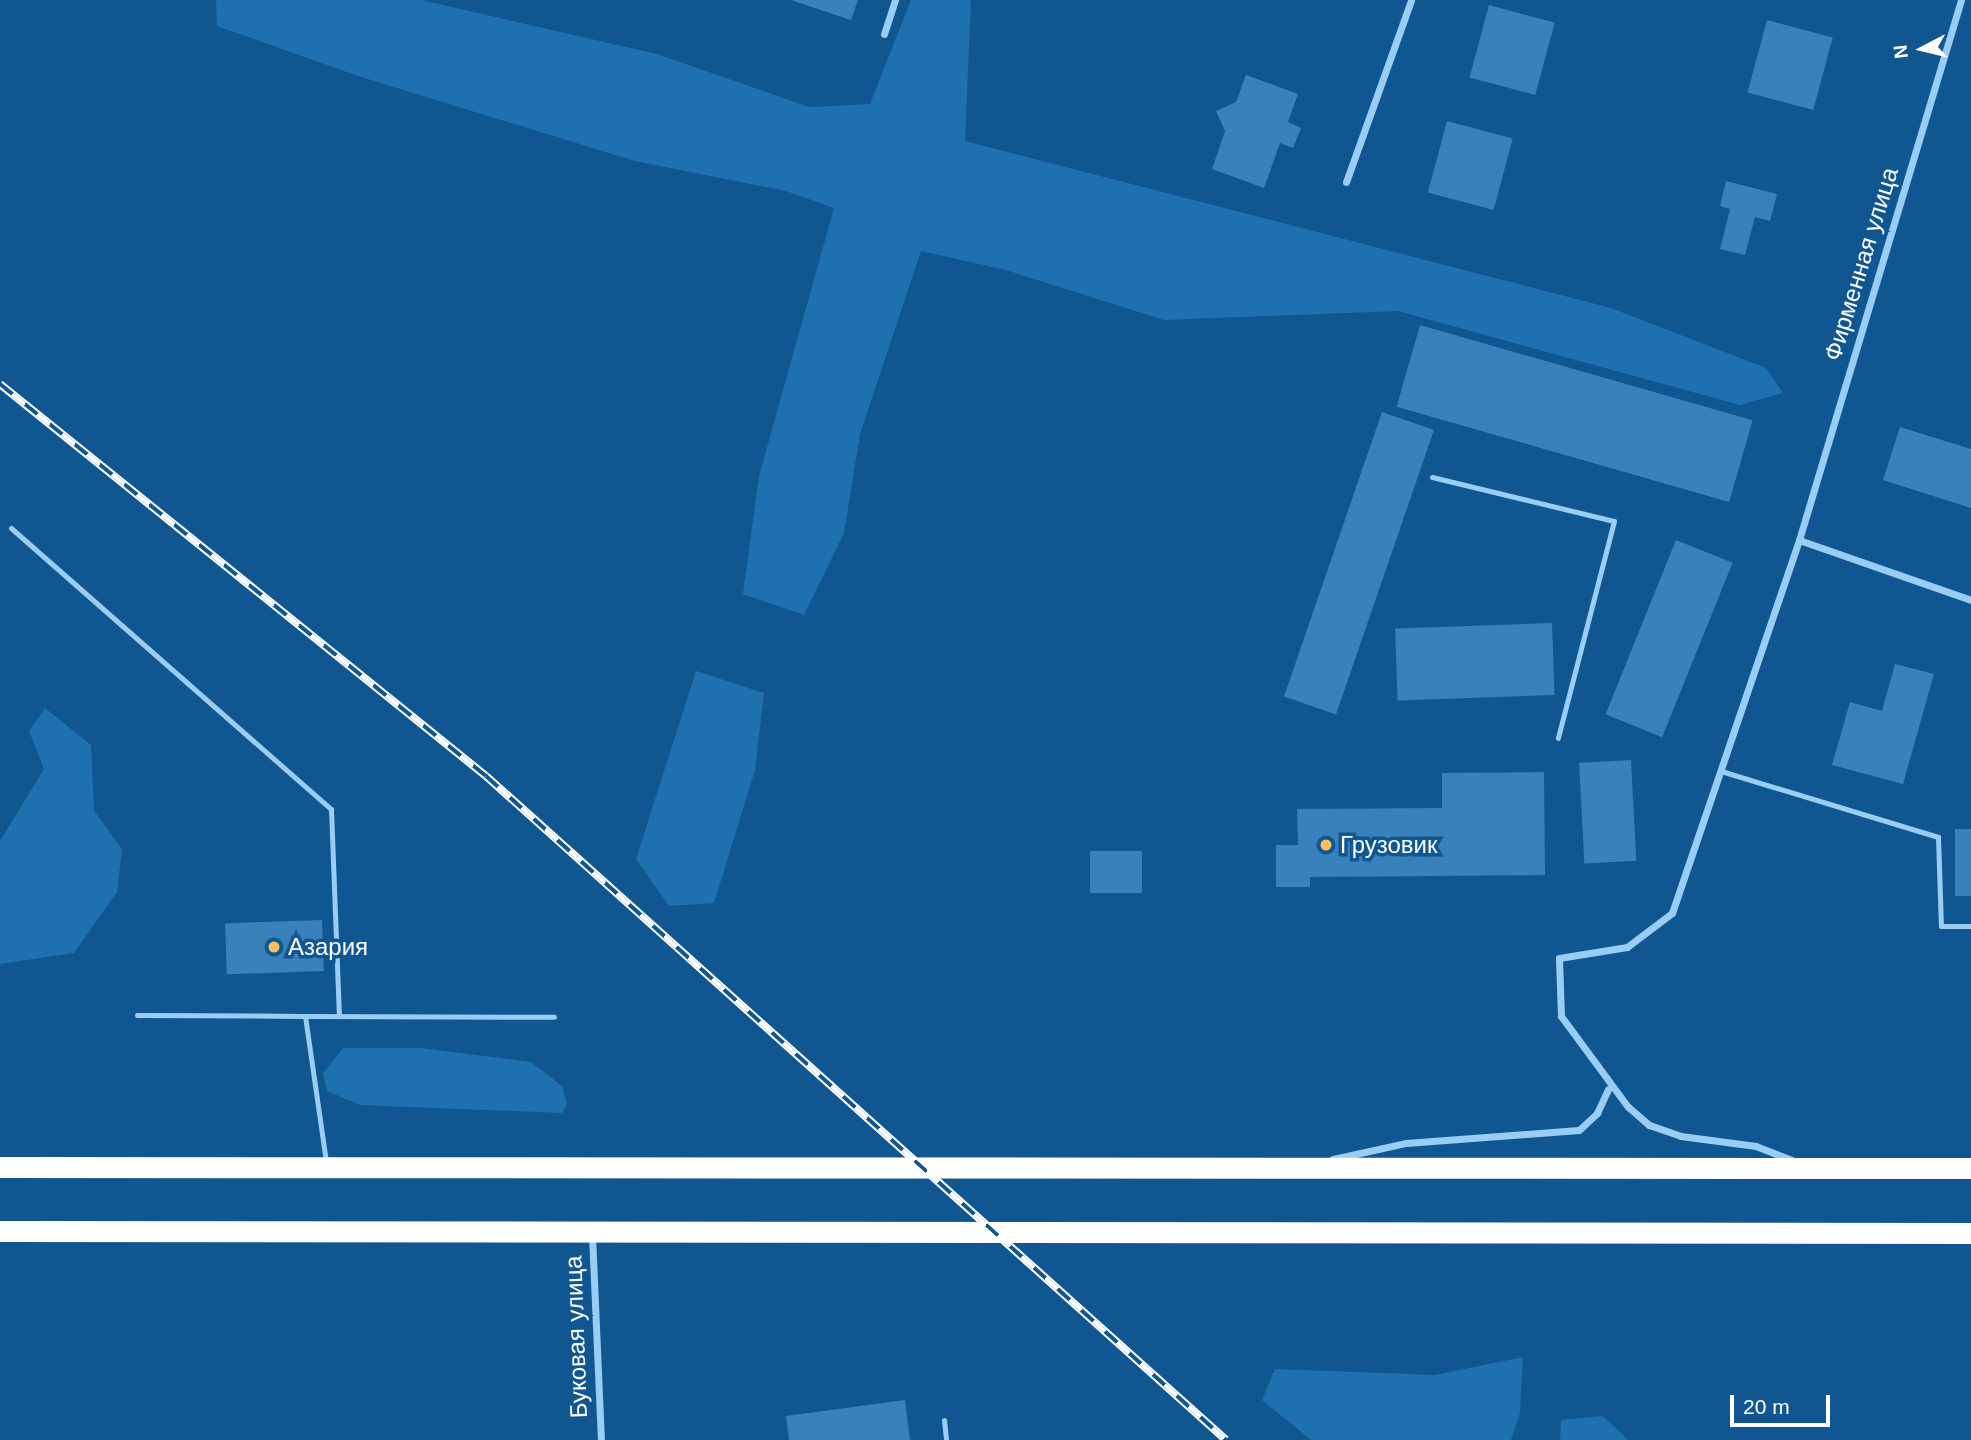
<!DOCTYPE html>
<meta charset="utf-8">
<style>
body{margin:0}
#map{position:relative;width:1971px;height:1440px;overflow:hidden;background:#105791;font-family:Helvetica,sans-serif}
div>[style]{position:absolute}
.green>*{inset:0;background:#1e70af}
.building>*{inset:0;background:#3881ba;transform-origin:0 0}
.lane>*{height:5px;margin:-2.5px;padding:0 2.5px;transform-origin:2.5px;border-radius:2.5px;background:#9acdf3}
.street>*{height:7px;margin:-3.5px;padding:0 3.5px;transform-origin:3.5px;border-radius:3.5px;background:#9acdf3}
.highway>*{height:21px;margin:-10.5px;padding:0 10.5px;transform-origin:10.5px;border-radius:10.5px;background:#fff}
.rail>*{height:8px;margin-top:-4px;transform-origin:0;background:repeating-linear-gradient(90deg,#105791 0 16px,#fff 0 32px);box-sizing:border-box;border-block:2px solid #fff}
.dots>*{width:19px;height:19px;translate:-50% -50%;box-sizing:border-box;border:4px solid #105791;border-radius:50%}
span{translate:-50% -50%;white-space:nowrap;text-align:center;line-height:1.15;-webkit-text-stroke:7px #105791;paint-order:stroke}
.street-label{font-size:24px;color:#fff}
.poi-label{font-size:24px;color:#fff}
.left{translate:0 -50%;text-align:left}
.north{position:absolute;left:1887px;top:14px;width:70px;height:70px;-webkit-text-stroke:5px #105791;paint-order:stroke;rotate:263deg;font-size:19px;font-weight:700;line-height:28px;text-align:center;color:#fff}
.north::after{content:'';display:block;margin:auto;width:24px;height:32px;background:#fff;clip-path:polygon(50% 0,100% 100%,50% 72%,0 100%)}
.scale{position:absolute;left:1730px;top:1395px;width:100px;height:32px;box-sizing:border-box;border:4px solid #fff;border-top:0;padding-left:9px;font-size:21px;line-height:24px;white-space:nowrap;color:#fff;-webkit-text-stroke:5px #105791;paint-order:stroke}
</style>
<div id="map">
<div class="green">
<div style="clip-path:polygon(216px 0,421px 0,657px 54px,809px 107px,870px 104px,911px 0,971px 0,965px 141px,1611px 308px,1766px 368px,1783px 393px,1740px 405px,1398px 311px,1164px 320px,1006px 270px,921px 251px,860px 434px,844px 533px,804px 615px,743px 594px,759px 476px,834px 208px,786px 191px,635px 161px,358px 76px,217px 26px)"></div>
<div style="clip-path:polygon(696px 671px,764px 693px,755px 770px,714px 903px,669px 906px,636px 859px)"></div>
<div style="clip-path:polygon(45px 708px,91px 745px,94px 811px,122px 849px,117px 892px,74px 953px,0 964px,0 841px,44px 769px,29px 731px)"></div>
<div style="clip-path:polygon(343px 1048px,420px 1048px,531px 1062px,562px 1086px,567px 1103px,562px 1113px,360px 1105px,327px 1091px,323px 1073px)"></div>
<div style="clip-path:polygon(1523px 1357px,1520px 1413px,1511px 1440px,1311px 1440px,1262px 1400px,1275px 1369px,1435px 1375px)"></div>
<div style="clip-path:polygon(1603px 1416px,1628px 1440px,1560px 1440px,1561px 1420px)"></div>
</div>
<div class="building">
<div style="clip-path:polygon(791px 0,858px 0,851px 20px)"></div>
<div style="left:1489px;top:5px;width:68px;height:75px;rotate:15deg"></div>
<div style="left:1767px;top:20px;width:68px;height:75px;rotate:15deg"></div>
<div style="clip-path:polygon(1246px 75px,1298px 94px,1288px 122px,1301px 128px,1293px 148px,1280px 143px,1264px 188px,1212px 169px,1225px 131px,1216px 111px,1236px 102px)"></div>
<div style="left:1447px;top:121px;width:68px;height:74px;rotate:15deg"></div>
<div style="clip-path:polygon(1726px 181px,1777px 194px,1770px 221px,1755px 217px,1745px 255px,1720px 249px,1730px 209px,1720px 206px)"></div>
<div style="left:1420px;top:325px;width:346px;height:85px;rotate:16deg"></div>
<div style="left:1382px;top:412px;width:55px;height:301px;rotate:19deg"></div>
<div style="clip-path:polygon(1900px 427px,1971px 449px,1971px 508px,1883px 480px)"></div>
<div style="left:1676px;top:540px;width:61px;height:188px;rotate:22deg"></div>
<div style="left:1552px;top:623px;width:72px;height:157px;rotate:88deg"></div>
<div style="clip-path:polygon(1895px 664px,1934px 674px,1903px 784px,1832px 765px,1850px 702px,1882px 711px)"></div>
<div style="left:1631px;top:760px;width:101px;height:52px;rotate:87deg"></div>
<div style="clip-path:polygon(1544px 772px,1545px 875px,1310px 877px,1310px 887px,1276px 887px,1276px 845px,1298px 845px,1297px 809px,1442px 808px,1442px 773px)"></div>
<div style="left:1955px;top:829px;width:16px;height:67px"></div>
<div style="left:1090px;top:851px;width:52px;height:42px"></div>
<div style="left:322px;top:920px;width:51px;height:97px;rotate:88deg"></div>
<div style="clip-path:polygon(905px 1400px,910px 1440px,789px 1440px,786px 1416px)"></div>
</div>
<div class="lane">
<div style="left:1432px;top:477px;width:187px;rotate:13.6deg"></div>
<div style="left:1614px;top:521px;width:224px;rotate:104.5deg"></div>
<div style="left:11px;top:528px;width:426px;rotate:41.3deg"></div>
<div style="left:331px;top:809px;width:207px;rotate:87.8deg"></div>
<div style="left:1721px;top:771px;width:227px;rotate:16.9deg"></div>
<div style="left:1938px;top:837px;width:89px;rotate:88.1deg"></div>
<div style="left:1941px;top:926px;width:30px"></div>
<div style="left:137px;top:1015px;width:168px;rotate:0.3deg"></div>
<div style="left:305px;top:1016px;width:148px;rotate:81.8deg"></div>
<div style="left:305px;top:1016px;width:249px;rotate:0.2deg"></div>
<div style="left:944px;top:1420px;width:20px;rotate:84deg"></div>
</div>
<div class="street">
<div style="left:884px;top:34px;width:36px;rotate:-72deg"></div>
<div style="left:1346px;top:182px;width:193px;rotate:-70.3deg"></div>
<div style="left:1799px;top:540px;width:564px;rotate:-73.3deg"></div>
<div style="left:1333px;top:1159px;width:75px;rotate:-12.4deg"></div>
<div style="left:1406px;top:1143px;width:173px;rotate:-4.3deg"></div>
<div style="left:1579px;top:1130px;width:25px;rotate:-43deg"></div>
<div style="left:1597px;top:1113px;width:26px;rotate:-65deg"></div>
<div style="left:1792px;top:1160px;width:39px;rotate:-159deg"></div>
<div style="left:1756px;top:1146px;width:76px;rotate:-172.4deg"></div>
<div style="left:1681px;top:1136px;width:34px;rotate:-161deg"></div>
<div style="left:1649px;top:1125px;width:28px;rotate:-139deg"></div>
<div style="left:1628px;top:1107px;width:113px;rotate:-126.4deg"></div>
<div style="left:1561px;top:1016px;width:58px;rotate:-92deg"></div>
<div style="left:1559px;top:958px;width:69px;rotate:-9.2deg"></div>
<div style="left:1627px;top:947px;width:56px;rotate:-37.1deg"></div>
<div style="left:1672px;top:913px;width:394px;rotate:-71.2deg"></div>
<div style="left:1799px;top:540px;width:182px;rotate:19.2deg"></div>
<div style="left:592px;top:1235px;width:205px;rotate:87.5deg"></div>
</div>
<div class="highway">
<div style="left:0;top:1167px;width:1971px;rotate:0.03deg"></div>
<div style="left:0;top:1231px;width:1971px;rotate:0.06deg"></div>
</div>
<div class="rail">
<div style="left:0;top:384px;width:624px;rotate:38.89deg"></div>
<div style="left:486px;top:776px;width:994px;rotate:41.9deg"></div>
</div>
<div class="dots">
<div style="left:1326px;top:845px;background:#ffbe5c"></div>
<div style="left:274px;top:947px;background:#ffbe5c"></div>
</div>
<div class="street-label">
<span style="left:1861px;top:264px;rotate:-73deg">Фирменная улица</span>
<span style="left:576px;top:1337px;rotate:-92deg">Буковая улица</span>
</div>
<div class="poi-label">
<span class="left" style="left:1340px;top:845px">Грузовик</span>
<span class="left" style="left:288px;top:947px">Азария</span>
</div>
<div class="north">N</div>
<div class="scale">20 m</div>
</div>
